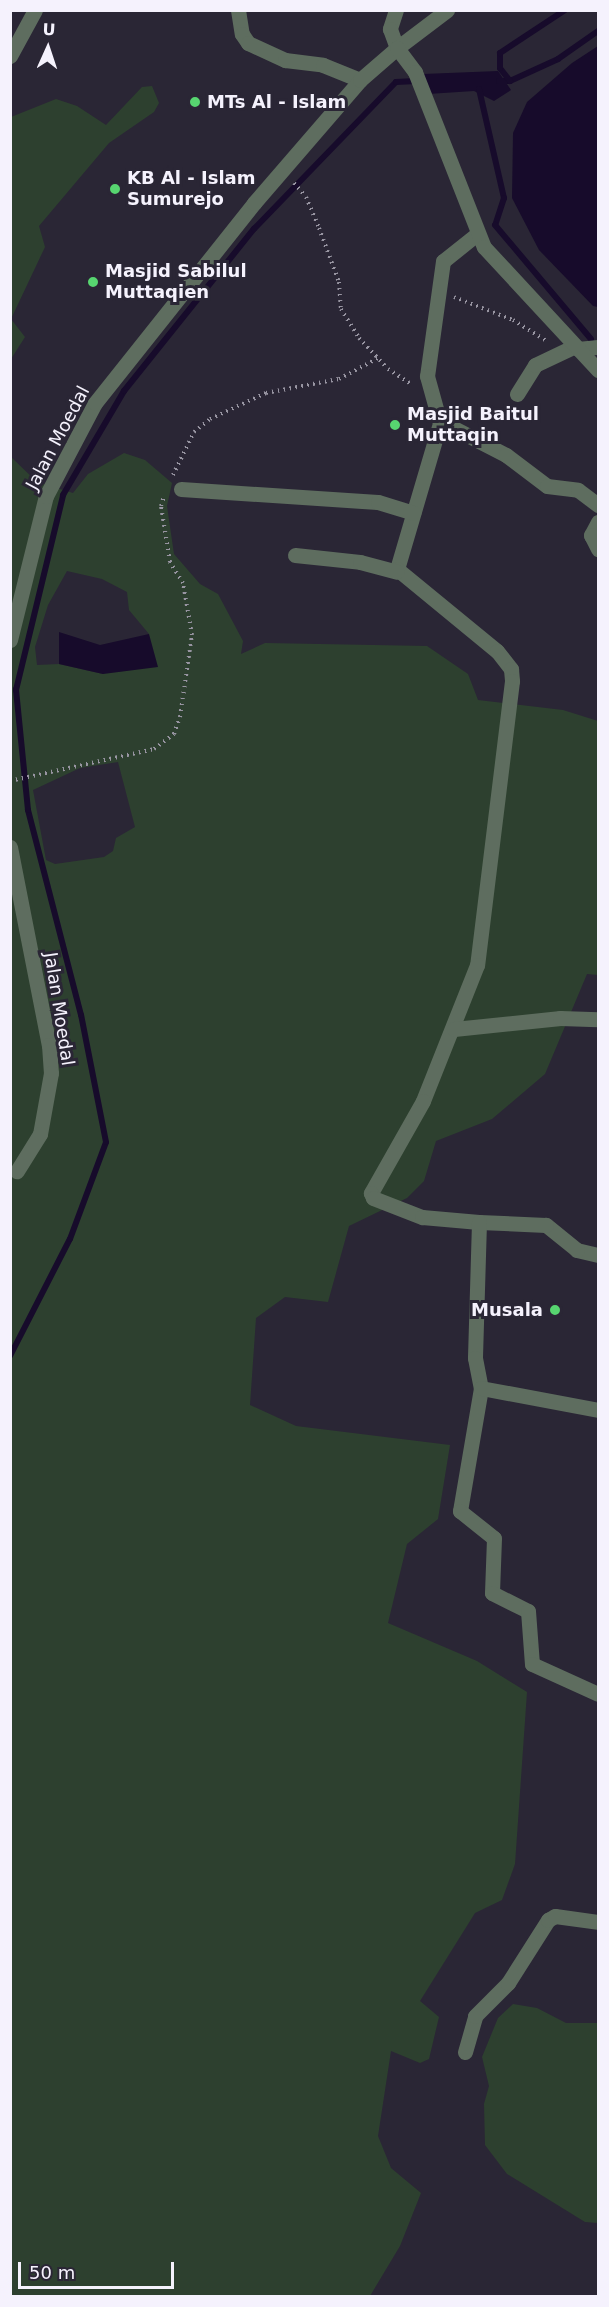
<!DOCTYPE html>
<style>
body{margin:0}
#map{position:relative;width:609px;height:2307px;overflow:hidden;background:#2a2635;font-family:"DejaVu Sans",sans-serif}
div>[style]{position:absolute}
.green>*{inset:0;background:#2d402f}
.water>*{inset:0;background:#170b2b}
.stream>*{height:6px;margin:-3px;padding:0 3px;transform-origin:3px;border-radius:3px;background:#170b2b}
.path>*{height:4px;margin-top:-2px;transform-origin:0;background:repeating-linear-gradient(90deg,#9895a2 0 1.5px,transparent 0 6px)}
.minor>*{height:15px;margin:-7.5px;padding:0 7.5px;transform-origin:7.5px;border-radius:7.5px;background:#5e6d5f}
.dots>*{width:16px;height:16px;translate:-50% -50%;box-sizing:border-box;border:3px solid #2a2635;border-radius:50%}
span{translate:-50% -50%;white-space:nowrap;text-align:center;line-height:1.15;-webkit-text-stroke:6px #2a2635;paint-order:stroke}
.poi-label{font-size:18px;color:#f5f2fd;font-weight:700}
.left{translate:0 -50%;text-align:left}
.right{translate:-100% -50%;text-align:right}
.street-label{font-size:18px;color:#f5f2fd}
.frame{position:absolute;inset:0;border:12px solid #f5f2fd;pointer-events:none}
.north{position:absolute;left:18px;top:18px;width:60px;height:60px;-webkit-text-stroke:4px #2a2635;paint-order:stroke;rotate:3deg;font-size:16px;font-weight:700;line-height:24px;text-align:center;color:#f5f2fd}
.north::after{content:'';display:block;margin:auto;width:21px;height:27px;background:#f5f2fd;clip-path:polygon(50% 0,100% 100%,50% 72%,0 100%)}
.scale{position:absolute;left:18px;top:2262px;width:156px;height:27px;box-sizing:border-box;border:3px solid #f5f2fd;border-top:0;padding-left:8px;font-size:18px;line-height:21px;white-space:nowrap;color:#f5f2fd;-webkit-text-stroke:4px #2a2635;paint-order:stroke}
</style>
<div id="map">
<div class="green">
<div style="clip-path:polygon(152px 86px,159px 103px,154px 112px,109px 143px,39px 226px,45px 247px,11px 319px,25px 337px,11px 359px,11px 117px,56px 99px,77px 106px,106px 125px,142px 87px)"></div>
<div style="clip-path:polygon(evenodd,124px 453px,145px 460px,172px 483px,167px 506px,174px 554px,200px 584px,218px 594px,243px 641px,241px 654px,265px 643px,427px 646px,468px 674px,478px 700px,563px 710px,598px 721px,598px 975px,587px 974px,545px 1074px,492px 1119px,436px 1141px,424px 1181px,407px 1198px,349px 1226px,328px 1302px,285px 1297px,256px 1318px,250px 1405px,296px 1426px,450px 1445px,438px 1519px,407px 1544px,388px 1623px,477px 1661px,527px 1692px,515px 1864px,502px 1900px,475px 1913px,420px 2001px,439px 2017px,429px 2059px,420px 2063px,391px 2051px,378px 2136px,391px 2168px,421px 2193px,400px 2246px,370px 2296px,11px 2296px,10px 456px,37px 482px,73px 493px,88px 474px,124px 453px,67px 571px,102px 579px,127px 592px,129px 610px,149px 634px,103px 674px,59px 664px,37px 665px,35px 647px,48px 605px,67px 571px,124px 453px,118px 762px,135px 827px,116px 838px,113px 851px,104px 857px,55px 864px,46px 860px,33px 790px,80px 768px,118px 762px)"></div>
<div style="clip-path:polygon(513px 2004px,537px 2008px,566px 2023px,598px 2023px,598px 2223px,585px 2222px,507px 2174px,485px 2145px,484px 2104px,489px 2086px,482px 2057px,498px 2018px)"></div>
</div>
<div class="water">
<div style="clip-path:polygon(598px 46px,598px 307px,593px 306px,539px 250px,512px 198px,513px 133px,527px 102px,572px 63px)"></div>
<div style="clip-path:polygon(498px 71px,511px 90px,494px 101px,474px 91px,428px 94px,423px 74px)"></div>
<div style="clip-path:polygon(59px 632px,100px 645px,149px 634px,158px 667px,103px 674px,59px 664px)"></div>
</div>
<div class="stream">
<div style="left:499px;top:81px;width:11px"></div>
<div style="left:510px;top:81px;width:53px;rotate:-24.6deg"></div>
<div style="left:558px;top:59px;width:49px;rotate:-35deg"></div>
<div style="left:510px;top:81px;width:16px;rotate:-128deg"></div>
<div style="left:500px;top:68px;width:15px;rotate:-90deg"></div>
<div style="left:500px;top:53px;width:78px;rotate:-33.5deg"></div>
<div style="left:479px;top:89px;width:112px;rotate:77.1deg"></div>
<div style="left:504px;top:198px;width:28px;rotate:108deg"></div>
<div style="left:495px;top:225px;width:149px;rotate:49.9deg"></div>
<div style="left:10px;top:1356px;width:131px;rotate:-62.9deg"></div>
<div style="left:70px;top:1239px;width:103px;rotate:-69.6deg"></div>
<div style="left:106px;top:1142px;width:129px;rotate:-101.1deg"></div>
<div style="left:81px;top:1015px;width:212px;rotate:-104.5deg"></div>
<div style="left:28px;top:810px;width:121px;rotate:-95.7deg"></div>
<div style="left:16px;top:690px;width:201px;rotate:-76.4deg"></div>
<div style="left:63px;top:495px;width:121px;rotate:-59.6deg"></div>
<div style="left:124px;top:391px;width:208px;rotate:-51.3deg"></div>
<div style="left:254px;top:229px;width:204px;rotate:-46deg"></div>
<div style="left:396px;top:82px;width:20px;rotate:-3deg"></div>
</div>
<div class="path">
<div style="left:294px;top:183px;width:18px;rotate:49deg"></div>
<div style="left:306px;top:197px;width:34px;rotate:67deg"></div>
<div style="left:319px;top:228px;width:58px;rotate:69.7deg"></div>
<div style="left:339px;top:282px;width:27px;rotate:86deg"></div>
<div style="left:341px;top:309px;width:34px;rotate:58deg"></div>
<div style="left:359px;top:338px;width:42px;rotate:46.9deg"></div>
<div style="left:388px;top:369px;width:27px;rotate:33deg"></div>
<div style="left:454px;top:297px;width:63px;rotate:21.3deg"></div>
<div style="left:513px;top:320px;width:38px;rotate:32deg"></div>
<div style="left:173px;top:475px;width:48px;rotate:-64deg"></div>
<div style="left:194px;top:432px;width:21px;rotate:-39deg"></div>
<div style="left:210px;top:419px;width:62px;rotate:-24.9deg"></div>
<div style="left:266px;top:393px;width:74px;rotate:-10.9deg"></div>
<div style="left:339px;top:379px;width:44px;rotate:-28.3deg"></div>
<div style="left:10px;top:781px;width:148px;rotate:-12.5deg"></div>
<div style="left:154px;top:749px;width:25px;rotate:-37deg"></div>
<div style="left:174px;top:734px;width:18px;rotate:-71deg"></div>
<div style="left:180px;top:717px;width:83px;rotate:-81.7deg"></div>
<div style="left:192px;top:635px;width:53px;rotate:-99.8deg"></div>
<div style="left:183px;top:583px;width:25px;rotate:-122deg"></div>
<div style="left:170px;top:562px;width:57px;rotate:-99.1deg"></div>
<div style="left:161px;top:506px;width:10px;rotate:-73deg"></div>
</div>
<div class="minor">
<div style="left:238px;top:10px;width:24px;rotate:81deg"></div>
<div style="left:242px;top:34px;width:11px;rotate:56deg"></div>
<div style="left:248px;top:43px;width:41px;rotate:24.7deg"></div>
<div style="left:285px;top:60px;width:38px;rotate:7deg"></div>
<div style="left:323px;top:65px;width:40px;rotate:22deg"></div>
<div style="left:396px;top:10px;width:20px;rotate:108deg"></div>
<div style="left:390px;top:29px;width:20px;rotate:70deg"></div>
<div style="left:397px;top:48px;width:63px;rotate:-37.2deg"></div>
<div style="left:10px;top:56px;width:52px;rotate:-61.5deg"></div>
<div style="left:477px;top:234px;width:43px;rotate:141.5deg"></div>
<div style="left:443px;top:261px;width:116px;rotate:97.9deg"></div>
<div style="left:427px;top:376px;width:49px;rotate:74.5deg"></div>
<div style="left:440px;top:423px;width:152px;rotate:106.4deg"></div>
<div style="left:397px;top:569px;width:129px;rotate:39.4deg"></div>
<div style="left:497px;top:651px;width:23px;rotate:52deg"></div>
<div style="left:511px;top:669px;width:12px;rotate:85deg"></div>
<div style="left:512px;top:681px;width:286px;rotate:97deg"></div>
<div style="left:477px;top:965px;width:146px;rotate:111.7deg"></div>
<div style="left:423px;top:1101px;width:106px;rotate:119.5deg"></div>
<div style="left:371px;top:1193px;width:5px;rotate:68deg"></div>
<div style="left:373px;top:1198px;width:53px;rotate:21.2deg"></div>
<div style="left:422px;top:1217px;width:57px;rotate:5deg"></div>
<div style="left:578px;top:349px;width:20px;rotate:-6deg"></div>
<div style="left:517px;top:394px;width:34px;rotate:-58deg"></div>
<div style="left:535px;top:365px;width:44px;rotate:-25.4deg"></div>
<div style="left:440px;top:421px;width:74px;rotate:27.3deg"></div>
<div style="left:506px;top:455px;width:51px;rotate:37.1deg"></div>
<div style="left:547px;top:486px;width:31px;rotate:7deg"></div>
<div style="left:578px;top:490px;width:25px;rotate:37deg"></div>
<div style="left:181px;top:489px;width:197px;rotate:3.8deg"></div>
<div style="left:378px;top:502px;width:37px;rotate:17deg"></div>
<div style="left:598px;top:522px;width:15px;rotate:118deg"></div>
<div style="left:591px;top:535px;width:16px;rotate:63deg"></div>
<div style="left:295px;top:555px;width:65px;rotate:6.1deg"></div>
<div style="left:360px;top:562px;width:38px;rotate:15deg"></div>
<div style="left:10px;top:640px;width:148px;rotate:-76deg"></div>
<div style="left:46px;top:496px;width:105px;rotate:-62.2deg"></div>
<div style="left:95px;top:403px;width:256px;rotate:-51.5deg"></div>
<div style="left:254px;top:203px;width:162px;rotate:-49.2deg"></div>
<div style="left:360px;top:80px;width:49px;rotate:-40.9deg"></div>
<div style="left:397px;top:48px;width:30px;rotate:53deg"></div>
<div style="left:415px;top:72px;width:188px;rotate:68.5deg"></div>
<div style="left:484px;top:247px;width:168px;rotate:47.2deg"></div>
<div style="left:10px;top:847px;width:202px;rotate:78.9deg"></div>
<div style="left:49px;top:1045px;width:28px;rotate:86deg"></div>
<div style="left:51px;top:1073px;width:62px;rotate:100.2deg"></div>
<div style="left:40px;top:1134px;width:44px;rotate:121.9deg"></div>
<div style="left:454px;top:1029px;width:107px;rotate:-5.9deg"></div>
<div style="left:560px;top:1018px;width:38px;rotate:2deg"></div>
<div style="left:598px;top:1255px;width:22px;rotate:-167deg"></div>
<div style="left:577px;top:1250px;width:40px;rotate:-141deg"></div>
<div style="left:546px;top:1225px;width:67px;rotate:-177.4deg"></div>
<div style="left:479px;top:1222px;width:136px;rotate:91.7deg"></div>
<div style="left:475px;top:1358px;width:31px;rotate:79deg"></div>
<div style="left:481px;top:1388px;width:125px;rotate:99.7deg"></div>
<div style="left:460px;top:1511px;width:43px;rotate:38.5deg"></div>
<div style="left:494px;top:1538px;width:55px;rotate:92.1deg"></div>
<div style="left:492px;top:1593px;width:40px;rotate:26.6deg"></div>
<div style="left:528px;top:1611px;width:53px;rotate:85.7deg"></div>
<div style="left:532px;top:1664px;width:72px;rotate:24.4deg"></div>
<div style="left:481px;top:1388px;width:119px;rotate:10.6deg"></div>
<div style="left:465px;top:2052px;width:37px;rotate:-74deg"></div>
<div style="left:475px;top:2016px;width:47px;rotate:-45deg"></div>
<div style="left:508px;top:1983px;width:75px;rotate:-57.6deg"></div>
<div style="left:548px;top:1920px;width:8px;rotate:-30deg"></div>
<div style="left:555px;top:1916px;width:43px;rotate:7.9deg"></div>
</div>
<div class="dots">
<div style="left:195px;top:102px;background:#57d570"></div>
<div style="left:115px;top:189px;background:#57d570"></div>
<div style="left:93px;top:282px;background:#57d570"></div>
<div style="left:395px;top:425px;background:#57d570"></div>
<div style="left:555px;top:1310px;background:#57d570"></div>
</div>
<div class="poi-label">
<span class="left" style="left:207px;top:102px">MTs Al - Islam</span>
<span class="left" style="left:127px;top:189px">KB Al - Islam<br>Sumurejo</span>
<span class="left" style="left:105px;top:282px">Masjid Sabilul<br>Muttaqien</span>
<span class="left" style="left:407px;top:425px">Masjid Baitul<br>Muttaqin</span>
<span class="right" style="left:543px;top:1310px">Musala</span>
</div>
<div class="street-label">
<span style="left:58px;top:438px;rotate:-62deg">Jalan Moedal</span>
<span style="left:59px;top:1009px;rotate:81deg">Jalan Moedal</span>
</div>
<div class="frame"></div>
<div class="north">U</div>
<div class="scale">50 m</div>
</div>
